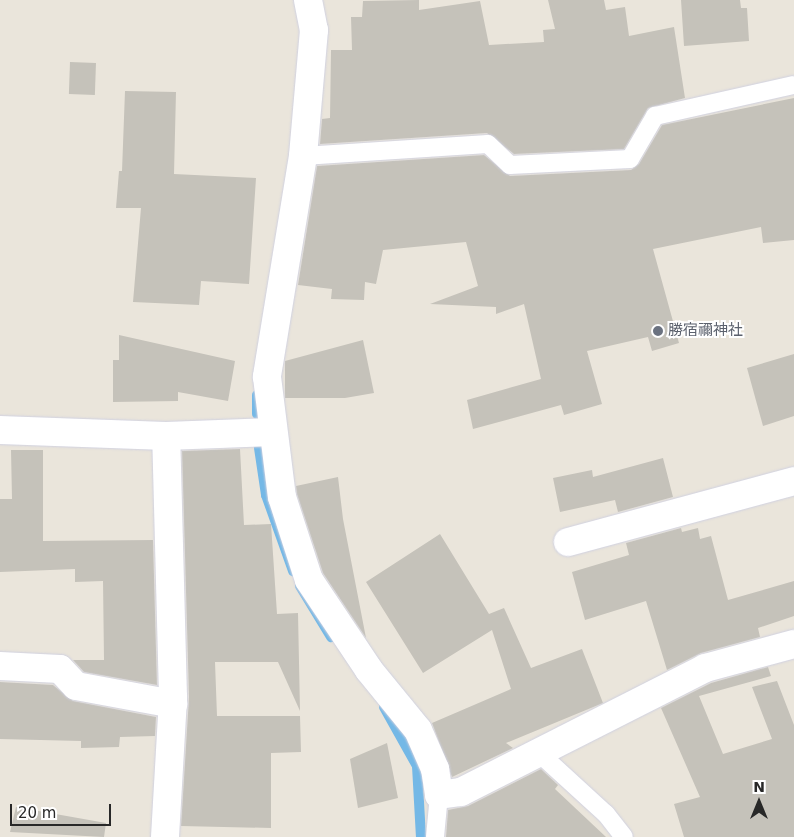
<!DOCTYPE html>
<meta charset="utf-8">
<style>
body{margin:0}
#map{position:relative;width:794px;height:837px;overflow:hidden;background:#eae5db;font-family:"DejaVu Sans","Noto Sans JP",sans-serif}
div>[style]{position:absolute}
.stream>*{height:10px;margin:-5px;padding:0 5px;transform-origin:5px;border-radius:5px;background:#74b8e6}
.building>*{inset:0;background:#c5c2ba;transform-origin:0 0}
.roads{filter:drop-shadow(0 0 1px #d0d1e0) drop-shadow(0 0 1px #d0d1e0)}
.service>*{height:18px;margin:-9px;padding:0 9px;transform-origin:9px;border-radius:9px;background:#fff}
.minor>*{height:28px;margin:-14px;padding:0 14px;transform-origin:14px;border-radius:14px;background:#fff}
.dots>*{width:14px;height:14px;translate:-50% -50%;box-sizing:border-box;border:2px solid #fff;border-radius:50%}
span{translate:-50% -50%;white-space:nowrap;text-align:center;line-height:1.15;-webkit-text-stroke:4px #fff;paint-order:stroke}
.worship-label{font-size:15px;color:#5b616d}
.left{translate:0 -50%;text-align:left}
.north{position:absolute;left:734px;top:777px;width:50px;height:50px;-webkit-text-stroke:4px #fff;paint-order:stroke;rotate:0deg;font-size:14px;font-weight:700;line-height:20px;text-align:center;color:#282828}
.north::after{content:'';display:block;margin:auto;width:18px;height:22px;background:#282828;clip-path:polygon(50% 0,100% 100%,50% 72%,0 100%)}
.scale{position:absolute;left:10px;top:804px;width:101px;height:22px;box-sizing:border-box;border:2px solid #282828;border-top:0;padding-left:6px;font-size:15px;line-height:18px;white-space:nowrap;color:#282828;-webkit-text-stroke:4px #fff;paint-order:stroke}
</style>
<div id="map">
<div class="stream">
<div style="left:257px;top:414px;width:19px;rotate:-90deg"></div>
<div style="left:259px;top:448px;width:48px;rotate:81.5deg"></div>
<div style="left:266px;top:495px;width:81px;rotate:70.4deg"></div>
<div style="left:300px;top:586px;width:60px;rotate:58.7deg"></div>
<div style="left:384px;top:707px;width:68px;rotate:60.8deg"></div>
<div style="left:417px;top:766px;width:71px;rotate:86.8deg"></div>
</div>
<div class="building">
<div style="clip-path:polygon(419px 0,419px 10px,480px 1px,489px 45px,544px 42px,543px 30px,555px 29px,548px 0,604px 0,606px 10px,625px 7px,629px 36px,674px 27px,685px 98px,648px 108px,624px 149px,514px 154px,487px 133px,320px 144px,322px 119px,330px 118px,331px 50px,352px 50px,351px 17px,362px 17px,363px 1px)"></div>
<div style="clip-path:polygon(681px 0,740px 0,741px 8px,747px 8px,749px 41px,684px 46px)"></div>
<div style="left:70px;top:62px;width:26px;height:32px;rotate:2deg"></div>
<div style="clip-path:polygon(125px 91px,176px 92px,174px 174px,256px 178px,249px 284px,201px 281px,199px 305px,133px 302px,141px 208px,116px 208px,119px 171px,122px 171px)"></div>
<div style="clip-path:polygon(794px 98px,794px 240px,763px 243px,761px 227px,653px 249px,679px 343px,652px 351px,648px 337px,587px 351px,602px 404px,564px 415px,561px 405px,473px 429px,467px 400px,541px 379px,524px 304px,496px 314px,496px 307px,430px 304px,478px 286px,466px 242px,383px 250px,376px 284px,365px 282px,364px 300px,331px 299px,332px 289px,298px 285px,317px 166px,484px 155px,510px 176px,631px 170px,639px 164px,662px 125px)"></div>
<div style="clip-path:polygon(119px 335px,235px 361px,228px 401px,178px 392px,178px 401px,113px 402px,113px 360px,119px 360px)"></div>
<div style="clip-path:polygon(363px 340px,374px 393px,345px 398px,285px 398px,285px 361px)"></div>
<div style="clip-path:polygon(794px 354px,794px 416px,763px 426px,747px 368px)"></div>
<div style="clip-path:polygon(240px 449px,244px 525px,271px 524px,277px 614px,298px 613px,300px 711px,278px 662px,215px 662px,217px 716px,300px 716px,301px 752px,271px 753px,271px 828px,181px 826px,189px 697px,182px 451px)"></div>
<div style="clip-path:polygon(11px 450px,43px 450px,43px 541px,153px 540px,157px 685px,84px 672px,73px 660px,104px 660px,103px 581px,75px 582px,75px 569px,0 572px,0 499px,12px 499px)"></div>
<div style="clip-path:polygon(663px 458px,673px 497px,618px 512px,615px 500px,560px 512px,553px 478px,592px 470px,593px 477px)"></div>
<div style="clip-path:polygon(338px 477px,343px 519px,366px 638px,323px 573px,297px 494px,296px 486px)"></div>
<div style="clip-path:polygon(681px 528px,682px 532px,698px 528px,700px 539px,711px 536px,728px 600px,794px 581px,794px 616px,758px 628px,760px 637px,701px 653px,667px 670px,646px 601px,585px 620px,572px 572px,629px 555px,626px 543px)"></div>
<div style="clip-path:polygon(440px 534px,489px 614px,504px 608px,531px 668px,582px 649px,603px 703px,506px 743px,513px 748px,452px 777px,432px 723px,511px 689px,492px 630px,423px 673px,366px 582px)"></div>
<div style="clip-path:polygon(768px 667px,771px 676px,699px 696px,723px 754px,772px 739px,752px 687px,777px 681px,794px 725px,794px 837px,684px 837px,674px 804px,700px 797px,661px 708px,711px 683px)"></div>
<div style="clip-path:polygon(0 682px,53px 685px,73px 701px,156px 717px,155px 736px,120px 737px,119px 747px,81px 748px,81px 741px,0 739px)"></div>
<div style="clip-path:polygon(387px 743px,398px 798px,358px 808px,350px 759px)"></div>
<div style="clip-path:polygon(541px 769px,558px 785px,555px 789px,606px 837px,446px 837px,448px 810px,468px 806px)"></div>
<div style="clip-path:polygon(16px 807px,106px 823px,104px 837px,10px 832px)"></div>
</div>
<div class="roads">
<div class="service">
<div style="left:303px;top:156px;width:185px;rotate:-3.7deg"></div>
<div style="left:488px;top:144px;width:30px;rotate:44deg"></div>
<div style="left:510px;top:165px;width:120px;rotate:-2.9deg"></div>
<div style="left:630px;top:159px;width:50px;rotate:-59.8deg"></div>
<div style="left:655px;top:116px;width:142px;rotate:-12.6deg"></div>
<div style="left:538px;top:752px;width:92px;rotate:42.4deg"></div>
<div style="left:606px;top:814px;width:29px;rotate:52deg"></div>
<div style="left:435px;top:837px;width:42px;rotate:-84.6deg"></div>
</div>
<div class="minor">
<div style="left:308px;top:0;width:31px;rotate:79deg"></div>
<div style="left:314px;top:30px;width:126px;rotate:95deg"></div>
<div style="left:303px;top:156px;width:224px;rotate:99.3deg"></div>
<div style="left:267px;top:377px;width:121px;rotate:82.9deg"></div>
<div style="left:282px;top:497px;width:87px;rotate:72deg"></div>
<div style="left:309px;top:580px;width:108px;rotate:56.3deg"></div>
<div style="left:369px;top:670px;width:77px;rotate:50.8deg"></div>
<div style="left:418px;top:730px;width:43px;rotate:66.4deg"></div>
<div style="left:435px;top:769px;width:26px;rotate:81deg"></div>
<div style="left:439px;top:795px;width:22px;rotate:-8deg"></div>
<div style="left:461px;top:792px;width:274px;rotate:-26.9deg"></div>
<div style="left:705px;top:668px;width:92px;rotate:-15.1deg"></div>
<div style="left:0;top:430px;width:166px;rotate:2.1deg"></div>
<div style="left:166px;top:436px;width:106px;rotate:-2.2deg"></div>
<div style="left:568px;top:542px;width:234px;rotate:-15.1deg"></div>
<div style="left:0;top:666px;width:60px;rotate:2.9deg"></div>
<div style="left:60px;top:669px;width:23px;rotate:47deg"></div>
<div style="left:76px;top:686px;width:99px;rotate:10.5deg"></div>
<div style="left:165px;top:837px;width:140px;rotate:-86.7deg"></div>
<div style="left:173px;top:697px;width:261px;rotate:-91.5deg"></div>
</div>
</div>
<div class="dots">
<div style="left:658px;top:331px;background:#6b7280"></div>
</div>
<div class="worship-label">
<span class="left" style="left:668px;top:331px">勝宿禰神社</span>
</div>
<div class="north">N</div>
<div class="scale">20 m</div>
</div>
